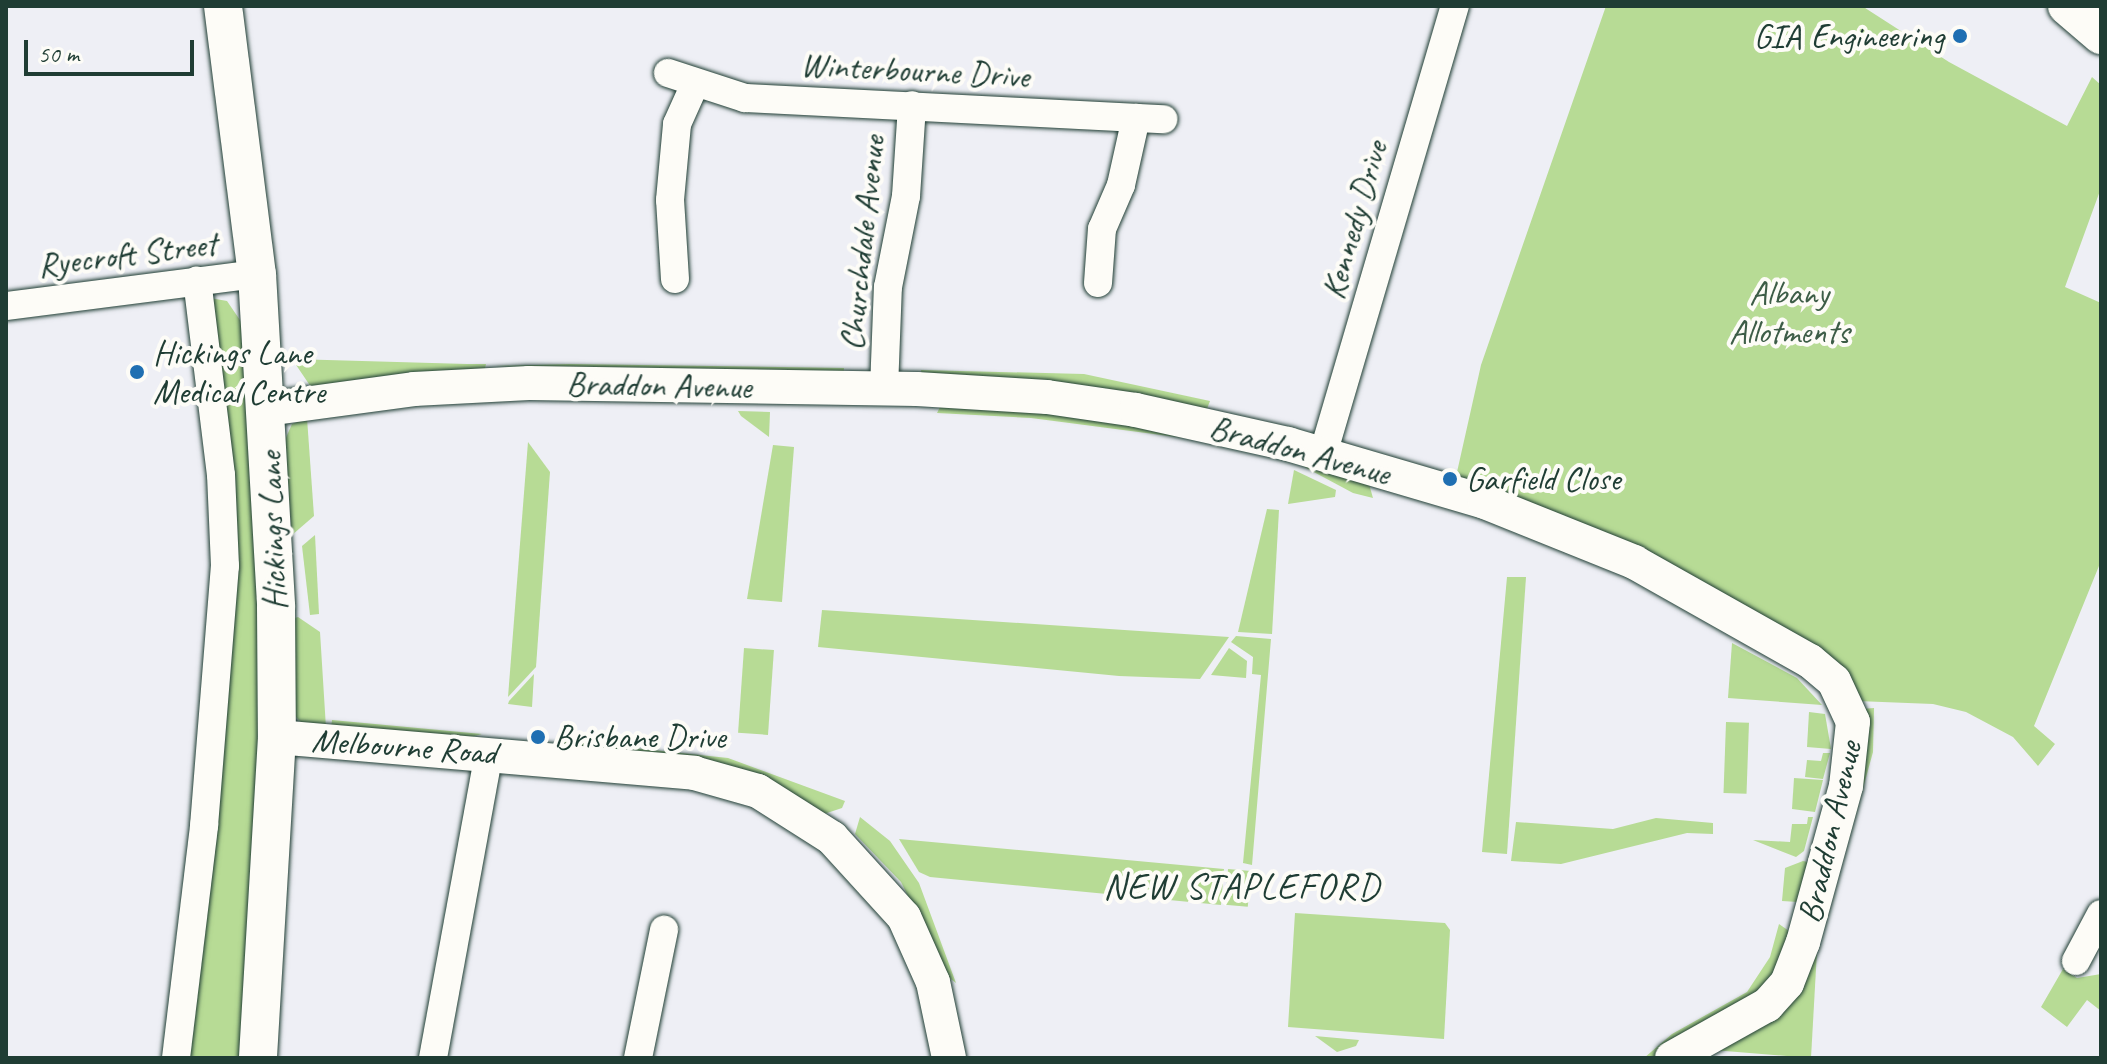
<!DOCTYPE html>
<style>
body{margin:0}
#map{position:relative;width:2107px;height:1064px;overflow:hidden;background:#eeeff5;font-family:Caveat,sans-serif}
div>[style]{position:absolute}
.green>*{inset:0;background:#b7db95;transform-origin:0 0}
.roads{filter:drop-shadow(0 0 2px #1f3d34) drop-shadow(0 0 2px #1f3d34)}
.minor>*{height:28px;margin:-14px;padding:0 14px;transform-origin:14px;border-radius:14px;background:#fdfcf7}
.tertiary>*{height:34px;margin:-17px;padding:0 17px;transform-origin:17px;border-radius:17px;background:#fdfcf7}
.secondary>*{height:38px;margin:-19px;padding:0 19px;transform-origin:19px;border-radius:19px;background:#fdfcf7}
.dots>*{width:22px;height:22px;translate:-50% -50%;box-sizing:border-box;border:4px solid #fdfcf7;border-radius:50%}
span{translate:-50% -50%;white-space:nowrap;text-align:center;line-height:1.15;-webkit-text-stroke:8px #fdfcf7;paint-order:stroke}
.poi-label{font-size:34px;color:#1f3d34}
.right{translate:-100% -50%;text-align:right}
.left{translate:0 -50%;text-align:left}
.street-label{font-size:34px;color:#1f3d34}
.park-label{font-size:34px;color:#3d5d47}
.neighbourhood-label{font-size:36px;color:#1f3d34;letter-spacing:2px}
.frame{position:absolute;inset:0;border:8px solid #1f3d34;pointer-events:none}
.scale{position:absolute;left:24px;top:40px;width:170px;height:36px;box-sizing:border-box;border:4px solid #1f3d34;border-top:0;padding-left:10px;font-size:24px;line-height:28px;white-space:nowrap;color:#1f3d34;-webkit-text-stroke:6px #fdfcf7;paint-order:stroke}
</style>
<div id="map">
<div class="green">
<div style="clip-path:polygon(1606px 6px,1862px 6px,1949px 62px,2067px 126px,2092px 77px,2101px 85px,2101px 188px,2065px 287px,2101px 303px,2101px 561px,2034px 726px,2055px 744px,2038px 766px,2013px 737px,1966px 712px,1933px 704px,1857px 701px,1455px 481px,1481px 365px)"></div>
<div style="clip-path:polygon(210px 298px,227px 301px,242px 323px,257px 576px,260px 755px,245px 1058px,186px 1058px,227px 693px)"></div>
<div style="clip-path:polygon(292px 359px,467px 364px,486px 364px,484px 373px,311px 387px)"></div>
<div style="clip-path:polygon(569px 364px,844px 368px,843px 378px,496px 366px)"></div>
<div style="clip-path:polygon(921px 370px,1084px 374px,1210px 401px,1205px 414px,922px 379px)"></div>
<div style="clip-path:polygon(942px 403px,1068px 410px,1215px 442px,1031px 418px,937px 413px)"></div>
<div style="clip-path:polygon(738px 411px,770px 412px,769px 437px,741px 416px)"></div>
<div style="clip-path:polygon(307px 418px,314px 516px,292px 535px,284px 442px,292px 424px)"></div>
<div style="clip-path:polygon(528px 442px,550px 472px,536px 667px,508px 697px)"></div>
<div style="clip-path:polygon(773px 445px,794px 447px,782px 602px,747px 599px)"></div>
<div style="clip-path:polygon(1297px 463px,1369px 484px,1373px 498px,1353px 493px)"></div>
<div style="clip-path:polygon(1294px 470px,1336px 490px,1335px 497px,1288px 504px)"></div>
<div style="clip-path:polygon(1267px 509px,1279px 510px,1272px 634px,1238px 632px)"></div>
<div style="clip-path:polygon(315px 535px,319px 614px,310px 615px,302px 546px)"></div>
<div style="clip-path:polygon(1507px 577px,1526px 577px,1507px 854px,1482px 852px)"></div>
<div style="clip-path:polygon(822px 610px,1229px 637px,1200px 679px,1119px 676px,818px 647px)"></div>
<div style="clip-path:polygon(298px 617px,320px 632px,326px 728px,304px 726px,290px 710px,292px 619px)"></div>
<div style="clip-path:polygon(1236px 636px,1271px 639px,1252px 865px,1243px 863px,1261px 675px,1252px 674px,1253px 657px,1231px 642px)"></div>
<div style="clip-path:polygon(1732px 643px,1797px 678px,1822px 705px,1728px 698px)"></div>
<div style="left:744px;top:648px;width:30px;height:85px;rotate:4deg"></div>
<div style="clip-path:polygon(1229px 648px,1247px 661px,1246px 678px,1211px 675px)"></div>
<div style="clip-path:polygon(534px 674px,532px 707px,508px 704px,509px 701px)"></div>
<div style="clip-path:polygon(1874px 708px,1873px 752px,1849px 839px,1844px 838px,1861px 709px)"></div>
<div style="clip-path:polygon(1809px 712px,1825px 714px,1831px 749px,1807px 747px)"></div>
<div style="clip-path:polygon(332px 720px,482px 734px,471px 737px,331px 728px)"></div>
<div style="left:1726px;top:722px;width:23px;height:71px;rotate:2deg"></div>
<div style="clip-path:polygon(558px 740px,728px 758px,845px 801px,842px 808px,824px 814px,563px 749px)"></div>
<div style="clip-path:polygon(1823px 753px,1830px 753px,1823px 779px,1805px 777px,1807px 760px,1821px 761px)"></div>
<div style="clip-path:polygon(1794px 778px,1823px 780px,1815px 812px,1792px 809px)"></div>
<div style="clip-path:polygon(860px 817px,890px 841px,919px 883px,956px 983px,948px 977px,901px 882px,855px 834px)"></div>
<div style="clip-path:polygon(1808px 817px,1813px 817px,1804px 851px,1796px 857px,1753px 840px,1790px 842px,1792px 824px,1807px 824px)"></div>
<div style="clip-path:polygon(1656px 818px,1713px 823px,1713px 834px,1687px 833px,1561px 864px,1511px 861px,1516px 822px,1613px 829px)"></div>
<div style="clip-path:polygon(899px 839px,1224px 869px,1221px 905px,930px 877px,919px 872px)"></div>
<div style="clip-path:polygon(1803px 861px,1808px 862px,1798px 902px,1782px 901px,1785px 868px)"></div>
<div style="left:1228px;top:869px;width:23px;height:36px;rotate:5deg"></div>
<div style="clip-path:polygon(1295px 913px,1445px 923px,1450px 930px,1444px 1039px,1288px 1027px)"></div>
<div style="clip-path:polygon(1779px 924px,1789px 931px,1771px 986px,1659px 1058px,1644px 1058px,1672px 1034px,1747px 992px,1770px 957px)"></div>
<div style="clip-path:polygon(1817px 951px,1811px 1058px,1713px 1050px)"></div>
<div style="clip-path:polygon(2063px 969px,2077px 978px,2101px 974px,2101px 1011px,2087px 1000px,2067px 1027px,2041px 1007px)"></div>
<div style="clip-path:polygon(1315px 1036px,1359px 1040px,1356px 1046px,1337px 1052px)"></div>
</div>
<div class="roads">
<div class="minor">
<div style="left:668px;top:73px;width:81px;rotate:18deg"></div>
<div style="left:745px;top:98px;width:419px;rotate:2.9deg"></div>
<div style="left:675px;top:279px;width:79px;rotate:-93.6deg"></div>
<div style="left:670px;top:200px;width:76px;rotate:-84.7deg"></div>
<div style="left:677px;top:124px;width:44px;rotate:-65.8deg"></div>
<div style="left:1098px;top:283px;width:54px;rotate:-85.8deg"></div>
<div style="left:1102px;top:229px;width:48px;rotate:-66.6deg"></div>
<div style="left:1121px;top:185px;width:69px;rotate:-77.4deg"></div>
<div style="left:6px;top:306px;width:253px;rotate:-7.3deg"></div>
<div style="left:884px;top:389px;width:102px;rotate:-87.8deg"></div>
<div style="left:888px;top:287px;width:93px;rotate:-78.8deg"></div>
<div style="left:906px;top:196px;width:91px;rotate:-86.2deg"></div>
<div style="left:1323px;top:454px;width:467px;rotate:-73.6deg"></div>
<div style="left:2076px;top:961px;width:53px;rotate:-62deg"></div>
<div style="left:176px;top:1058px;width:234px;rotate:-83.1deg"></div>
<div style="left:204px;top:826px;width:261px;rotate:-85.4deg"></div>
<div style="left:225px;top:566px;width:91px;rotate:-92.5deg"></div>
<div style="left:221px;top:475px;width:196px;rotate:-97deg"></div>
<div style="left:433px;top:1058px;width:310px;rotate:-79.6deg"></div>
<div style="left:638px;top:1058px;width:131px;rotate:-78.5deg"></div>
</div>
<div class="tertiary">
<div style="left:267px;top:409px;width:148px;rotate:-7.7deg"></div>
<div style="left:414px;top:389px;width:115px;rotate:-3deg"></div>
<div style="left:529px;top:383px;width:388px;rotate:0.9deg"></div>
<div style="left:917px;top:389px;width:130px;rotate:3.5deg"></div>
<div style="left:1047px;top:397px;width:90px;rotate:8.3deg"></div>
<div style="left:1136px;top:410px;width:156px;rotate:12.6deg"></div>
<div style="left:1288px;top:444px;width:205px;rotate:16.4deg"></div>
<div style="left:1485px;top:502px;width:161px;rotate:21.9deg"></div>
<div style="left:1634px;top:562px;width:202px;rotate:29.4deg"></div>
<div style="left:1810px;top:661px;width:31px;rotate:40deg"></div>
<div style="left:1834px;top:681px;width:45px;rotate:65.1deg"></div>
<div style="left:1853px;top:722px;width:64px;rotate:96.2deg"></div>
<div style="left:1846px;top:786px;width:162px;rotate:105.4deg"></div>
<div style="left:1803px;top:942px;width:44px;rotate:111.3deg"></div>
<div style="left:1787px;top:983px;width:30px;rotate:132deg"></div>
<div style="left:1767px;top:1005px;width:109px;rotate:150.8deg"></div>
<div style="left:277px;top:737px;width:419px;rotate:4.9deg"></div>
<div style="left:694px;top:773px;width:66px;rotate:15.7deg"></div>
<div style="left:758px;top:791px;width:88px;rotate:32.4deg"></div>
<div style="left:832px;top:838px;width:107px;rotate:47.7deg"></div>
<div style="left:904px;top:917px;width:71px;rotate:66deg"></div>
<div style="left:933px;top:982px;width:78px;rotate:78.1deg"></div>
</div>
<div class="secondary">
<div style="left:223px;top:6px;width:270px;rotate:82.8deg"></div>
<div style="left:257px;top:274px;width:334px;rotate:86.7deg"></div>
<div style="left:276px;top:607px;width:130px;rotate:89.6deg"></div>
<div style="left:277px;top:737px;width:322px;rotate:93.4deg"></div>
<div style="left:2067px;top:6px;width:45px;rotate:40.5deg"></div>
</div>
</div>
<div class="dots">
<div style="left:1960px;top:36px;background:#1f6fb2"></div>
<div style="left:137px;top:372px;background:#1f6fb2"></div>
<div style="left:1450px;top:479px;background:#1f6fb2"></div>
<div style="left:538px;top:737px;background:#1f6fb2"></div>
</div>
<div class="poi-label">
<span class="right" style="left:1944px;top:36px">GIA Engineering</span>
<span class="left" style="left:153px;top:372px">Hickings Lane<br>Medical Centre</span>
<span class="left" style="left:1466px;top:479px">Garfield Close</span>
<span class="left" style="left:554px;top:737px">Brisbane Drive</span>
</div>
<div class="street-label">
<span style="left:915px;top:70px;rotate:3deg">Winterbourne Drive</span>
<span style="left:1354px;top:220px;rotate:-74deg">Kennedy Drive</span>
<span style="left:862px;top:243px;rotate:-84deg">Churchdale Avenue</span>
<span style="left:127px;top:254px;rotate:-7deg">Ryecroft Street</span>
<span style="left:659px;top:385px;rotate:1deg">Braddon Avenue</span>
<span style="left:1300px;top:450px;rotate:15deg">Braddon Avenue</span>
<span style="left:272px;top:531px;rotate:-92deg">Hickings Lane</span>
<span style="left:404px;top:746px;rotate:4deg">Melbourne Road</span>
<span style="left:1829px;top:832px;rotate:-77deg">Braddon Avenue</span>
</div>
<div class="park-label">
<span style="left:1789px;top:312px">Albany<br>Allotments</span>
</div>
<div class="neighbourhood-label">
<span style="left:1242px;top:887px">NEW STAPLEFORD</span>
</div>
<div class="frame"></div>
<div class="scale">50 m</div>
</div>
